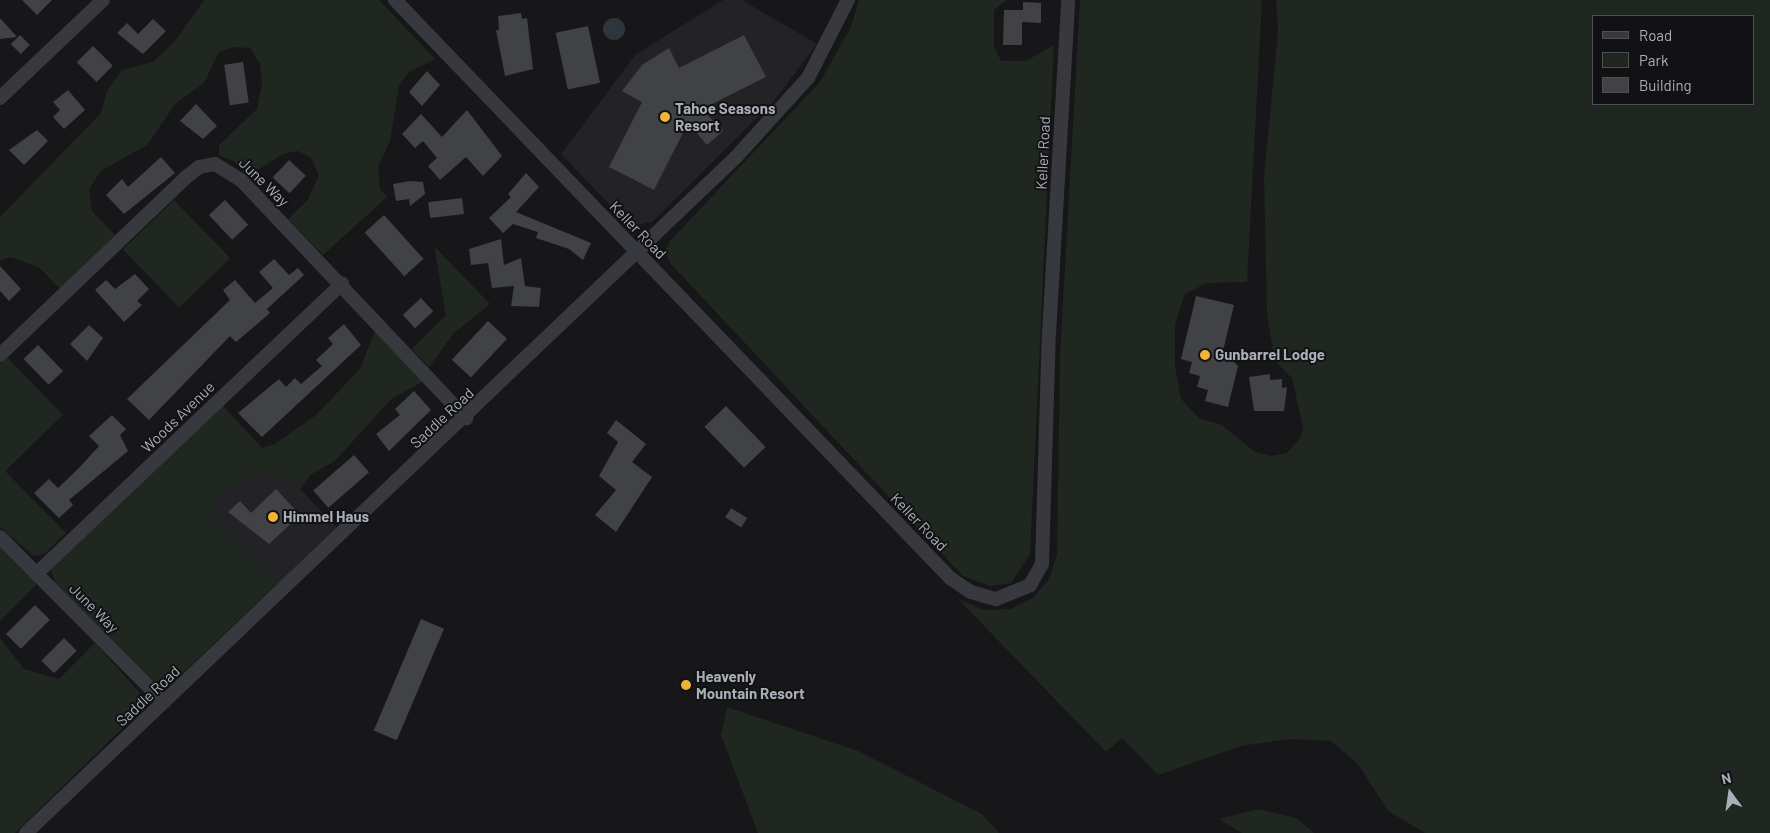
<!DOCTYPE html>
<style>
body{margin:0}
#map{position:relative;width:1770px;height:833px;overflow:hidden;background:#171719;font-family:Barlow,sans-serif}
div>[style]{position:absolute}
.built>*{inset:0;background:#232326;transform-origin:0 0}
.green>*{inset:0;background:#1f2720;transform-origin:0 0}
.water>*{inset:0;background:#2d363d}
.round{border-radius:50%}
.building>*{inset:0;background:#414246;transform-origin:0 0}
.minor>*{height:14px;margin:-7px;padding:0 7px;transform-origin:7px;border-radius:7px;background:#38393e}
.dots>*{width:14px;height:14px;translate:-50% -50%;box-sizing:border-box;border:2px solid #121214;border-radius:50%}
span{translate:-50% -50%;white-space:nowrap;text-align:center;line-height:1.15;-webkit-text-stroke:4px #121214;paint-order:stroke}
.poi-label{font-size:15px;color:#a9aeb9;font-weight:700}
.left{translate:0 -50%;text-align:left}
.street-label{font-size:15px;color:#a9aeb9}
.legend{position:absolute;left:1592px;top:15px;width:162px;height:90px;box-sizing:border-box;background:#121214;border:1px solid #4e5056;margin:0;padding:6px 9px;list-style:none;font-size:15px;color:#a9aeb9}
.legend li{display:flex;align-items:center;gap:10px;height:25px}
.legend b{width:25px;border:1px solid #4e5056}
.north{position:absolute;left:1705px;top:768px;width:50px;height:50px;-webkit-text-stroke:4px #121214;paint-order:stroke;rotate:346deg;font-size:14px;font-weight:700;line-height:20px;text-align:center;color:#a9aeb9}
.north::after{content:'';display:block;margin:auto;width:18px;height:22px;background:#a9aeb9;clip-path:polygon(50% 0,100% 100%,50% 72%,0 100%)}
</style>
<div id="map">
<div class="built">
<div style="clip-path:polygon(723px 0,742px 0,817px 44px,774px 101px,652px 222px,630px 226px,561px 154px,635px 55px)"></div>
<div style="left:223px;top:406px;width:168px;height:83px;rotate:47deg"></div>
</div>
<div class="green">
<div style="clip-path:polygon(204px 0,379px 0,435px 59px,409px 72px,399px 86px,390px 141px,378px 167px,380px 189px,387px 197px,323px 255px,288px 219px,307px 201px,319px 176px,311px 158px,298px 151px,283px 154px,248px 176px,235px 162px,219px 155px,219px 145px,257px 109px,262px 84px,260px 64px,250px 48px,232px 47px,219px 52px,204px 83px,176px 103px,147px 145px,101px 171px,89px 189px,92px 211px,115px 235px,60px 289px,40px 268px,11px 257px,0 260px,0 217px,101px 113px,107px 91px,122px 70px,153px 62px,175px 41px)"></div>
<div style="clip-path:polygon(859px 0,1007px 0,994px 10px,994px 46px,1001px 61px,1026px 61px,1054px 45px,1030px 554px,1011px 583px,990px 586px,963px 576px,671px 264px,665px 253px,669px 242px,820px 82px,851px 27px)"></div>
<div style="clip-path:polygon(evenodd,1080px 0,1262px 0,1247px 282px,1207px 283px,1185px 294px,1175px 324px,1175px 365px,1181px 399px,1199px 418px,1222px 425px,1255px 452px,1271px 456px,1287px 453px,1300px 439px,1303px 427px,1292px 378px,1275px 361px,1267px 315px,1264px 176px,1278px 32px,1276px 0,1770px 0,1770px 833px,1425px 833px,1388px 811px,1358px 764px,1331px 741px,1290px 739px,1241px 746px,1158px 775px,1122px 738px,1106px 752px,958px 599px,984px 610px,1011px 609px,1033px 598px,1049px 579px,1057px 555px,1060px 356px,1080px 0,1754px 16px,1754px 104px,1594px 104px,1594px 16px,1754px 16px)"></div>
<div style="left:174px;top:200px;width:81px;height:71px;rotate:46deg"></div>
<div style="clip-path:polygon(434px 246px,490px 304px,454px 333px,429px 367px,412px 349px,446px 315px)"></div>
<div style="clip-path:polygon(376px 328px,424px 381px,390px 400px,335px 461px,310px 475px,301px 489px,290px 478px,266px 474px,243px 478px,219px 498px,213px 516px,278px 583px,174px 681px,155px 684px,55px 582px,50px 568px,223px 406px,262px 448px,275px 444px,316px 415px,360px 369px)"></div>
<div style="clip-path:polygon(7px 357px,63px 415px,5px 471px,66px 533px,45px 553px,34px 556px,0 527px,0 364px)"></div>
<div style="clip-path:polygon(0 547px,37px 584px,0 621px)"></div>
<div style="clip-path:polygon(0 638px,24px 669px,59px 679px,95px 643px,146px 700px,143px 708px,15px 833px,0 833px)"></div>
<div style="clip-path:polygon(727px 707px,858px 751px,982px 814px,999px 833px,758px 833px,721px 735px)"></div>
<div style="clip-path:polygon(1258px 809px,1296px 818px,1314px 833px,1242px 833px,1219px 819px)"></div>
</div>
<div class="water">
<div class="round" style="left:603px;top:18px;width:22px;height:22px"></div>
</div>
<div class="building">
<div style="clip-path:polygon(22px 0,52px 0,37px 15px)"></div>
<div style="clip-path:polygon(1023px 2px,1041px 3px,1041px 23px,1022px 22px,1022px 45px,1003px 45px,1004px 10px,1023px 10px)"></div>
<div style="clip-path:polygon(521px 13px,522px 19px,527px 18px,533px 69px,505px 76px,496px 30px,499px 30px,498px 16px)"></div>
<div style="clip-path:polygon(0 18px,17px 37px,0 39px)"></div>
<div style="clip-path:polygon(153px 19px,166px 31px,143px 54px,117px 33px,127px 23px,138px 34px)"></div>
<div style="left:588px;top:26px;width:58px;height:33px;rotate:78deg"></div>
<div style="left:20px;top:35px;width:14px;height:13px;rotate:45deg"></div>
<div style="clip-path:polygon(744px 35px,766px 77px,702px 109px,723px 131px,707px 145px,688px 123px,654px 190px,609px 167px,642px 102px,622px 91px,642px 65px,669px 48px,679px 68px)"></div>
<div style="left:93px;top:46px;width:28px;height:23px;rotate:45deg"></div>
<div style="left:243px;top:62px;width:41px;height:19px;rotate:82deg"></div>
<div style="clip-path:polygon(427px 71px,440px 85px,422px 106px,409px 92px)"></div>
<div style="clip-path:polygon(68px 90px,85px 110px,64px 129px,53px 117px,60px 110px,53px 102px)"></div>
<div style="clip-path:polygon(196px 104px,217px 126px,203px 139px,180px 121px)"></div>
<div style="clip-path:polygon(467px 110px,502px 156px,483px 176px,466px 157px,440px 180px,428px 166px,437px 158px,423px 141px,415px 148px,402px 134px,421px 114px,442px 137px)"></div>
<div style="clip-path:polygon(37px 130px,48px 141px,24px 165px,9px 150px)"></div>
<div style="clip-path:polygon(161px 157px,175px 173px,124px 214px,106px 195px,122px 179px,128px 187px)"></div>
<div style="left:289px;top:160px;width:23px;height:24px;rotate:43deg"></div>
<div style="clip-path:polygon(526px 173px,539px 187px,516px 212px,591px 243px,583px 260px,569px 249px,536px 238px,538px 232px,513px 224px,503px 233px,489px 218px,511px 197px,508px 194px)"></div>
<div style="clip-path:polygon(410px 181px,423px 182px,425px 194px,410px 206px,409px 199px,396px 201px,393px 184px)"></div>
<div style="left:462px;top:198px;width:16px;height:34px;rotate:83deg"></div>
<div style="left:225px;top:200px;width:34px;height:22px;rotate:47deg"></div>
<div style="left:384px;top:215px;width:59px;height:26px;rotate:48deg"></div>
<div style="clip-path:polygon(501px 239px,504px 265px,521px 258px,525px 286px,541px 288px,539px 307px,511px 306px,514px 286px,492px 288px,488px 263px,471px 265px,469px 249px)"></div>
<div style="clip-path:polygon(274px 259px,289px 275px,298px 268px,304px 275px,267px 309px,270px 313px,236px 342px,230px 336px,149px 420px,127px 399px,230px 300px,223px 290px,235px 280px,255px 303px,273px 288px,259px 272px)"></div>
<div style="clip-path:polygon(0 266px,21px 289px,9px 301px,0 291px)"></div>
<div style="clip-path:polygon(135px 274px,149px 289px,137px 301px,142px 305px,124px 322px,95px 290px,106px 280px,115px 289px)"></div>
<div style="clip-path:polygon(1196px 296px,1234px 305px,1223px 351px,1238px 366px,1228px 407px,1205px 401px,1208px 390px,1197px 387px,1200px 376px,1189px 373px,1192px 362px,1181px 359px)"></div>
<div style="left:421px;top:298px;width:18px;height:25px;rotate:47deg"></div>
<div style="left:488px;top:321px;width:26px;height:53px;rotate:43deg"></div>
<div style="clip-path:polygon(344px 324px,361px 345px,262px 437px,238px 413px,279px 379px,286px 387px,295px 378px,301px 384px,322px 366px,316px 360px,333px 344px,328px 338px)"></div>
<div style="clip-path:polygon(89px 325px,103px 338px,87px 361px,70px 344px)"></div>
<div style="left:38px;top:345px;width:36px;height:20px;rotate:46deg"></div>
<div style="clip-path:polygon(1270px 374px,1270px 380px,1282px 379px,1282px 388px,1287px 387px,1284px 411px,1254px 411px,1249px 377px)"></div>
<div style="clip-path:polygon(414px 391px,431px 410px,389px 451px,376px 434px,400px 415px,395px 409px)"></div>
<div style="left:726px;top:406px;width:57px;height:30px;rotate:46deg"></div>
<div style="clip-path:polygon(112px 415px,126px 429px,120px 435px,128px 451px,69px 500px,73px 505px,59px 518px,34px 493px,49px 479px,58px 488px,78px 469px,99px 446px,89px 436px)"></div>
<div style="clip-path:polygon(616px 420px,646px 444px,632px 462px,652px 477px,616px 532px,595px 515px,616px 490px,599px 476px,618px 442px,607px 433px)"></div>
<div style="left:354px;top:455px;width:23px;height:54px;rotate:49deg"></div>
<div style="clip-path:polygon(276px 489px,300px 515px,269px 544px,228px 512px,240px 501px,251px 513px)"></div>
<div style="left:731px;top:508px;width:19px;height:11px;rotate:32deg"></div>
<div style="left:35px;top:605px;width:21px;height:41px;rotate:45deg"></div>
<div style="left:421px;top:619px;width:25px;height:121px;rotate:23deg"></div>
<div style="left:64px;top:638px;width:18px;height:32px;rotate:45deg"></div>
</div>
<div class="minor">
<div style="left:395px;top:0;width:801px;rotate:46.16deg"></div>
<div style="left:950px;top:578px;width:25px;rotate:34deg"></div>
<div style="left:971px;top:592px;width:26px;rotate:16deg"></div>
<div style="left:996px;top:599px;width:37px;rotate:-22deg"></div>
<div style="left:1030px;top:585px;width:24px;rotate:-60deg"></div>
<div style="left:1042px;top:564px;width:230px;rotate:-88.3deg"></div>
<div style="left:1049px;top:334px;width:335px;rotate:-86.7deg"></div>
<div style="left:0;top:98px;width:142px;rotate:-43.6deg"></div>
<div style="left:0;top:355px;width:256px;rotate:-43.7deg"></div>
<div style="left:185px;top:178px;width:18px;rotate:-38deg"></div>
<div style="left:199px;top:167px;width:16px;rotate:-11deg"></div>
<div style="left:215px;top:164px;width:31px;rotate:32deg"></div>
<div style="left:241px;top:180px;width:328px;rotate:46.6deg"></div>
<div style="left:0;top:537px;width:233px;rotate:45.2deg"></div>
<div style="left:36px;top:574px;width:422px;rotate:-43.5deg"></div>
<div style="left:26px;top:833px;width:980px;rotate:-43.59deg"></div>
<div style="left:736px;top:157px;width:107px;rotate:-47.7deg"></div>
<div style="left:808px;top:78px;width:88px;rotate:-62.9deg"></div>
</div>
<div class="dots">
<div style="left:665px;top:117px;background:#f0b238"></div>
<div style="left:1205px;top:355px;background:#f0b238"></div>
<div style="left:273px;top:517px;background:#f0b238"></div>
<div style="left:686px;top:685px;background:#f0b238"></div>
</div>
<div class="poi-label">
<span class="left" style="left:675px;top:117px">Tahoe Seasons<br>Resort</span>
<span class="left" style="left:1215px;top:355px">Gunbarrel Lodge</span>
<span class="left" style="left:283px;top:517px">Himmel Haus</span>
<span class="left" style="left:696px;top:685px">Heavenly<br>Mountain Resort</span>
</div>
<div class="street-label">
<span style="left:1043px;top:153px;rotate:-87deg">Keller Road</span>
<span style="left:264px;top:182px;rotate:44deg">June Way</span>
<span style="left:638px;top:230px;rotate:46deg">Keller Road</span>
<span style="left:178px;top:417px;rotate:-44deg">Woods Avenue</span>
<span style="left:442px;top:418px;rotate:-43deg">Saddle Road</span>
<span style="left:919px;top:522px;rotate:46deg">Keller Road</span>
<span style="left:94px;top:608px;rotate:45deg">June Way</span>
<span style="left:148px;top:696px;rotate:-43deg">Saddle Road</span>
</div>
<ul class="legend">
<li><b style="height:6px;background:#38393e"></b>Road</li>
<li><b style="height:14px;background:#1f2720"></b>Park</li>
<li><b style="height:14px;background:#414246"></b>Building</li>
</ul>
<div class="north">N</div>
</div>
